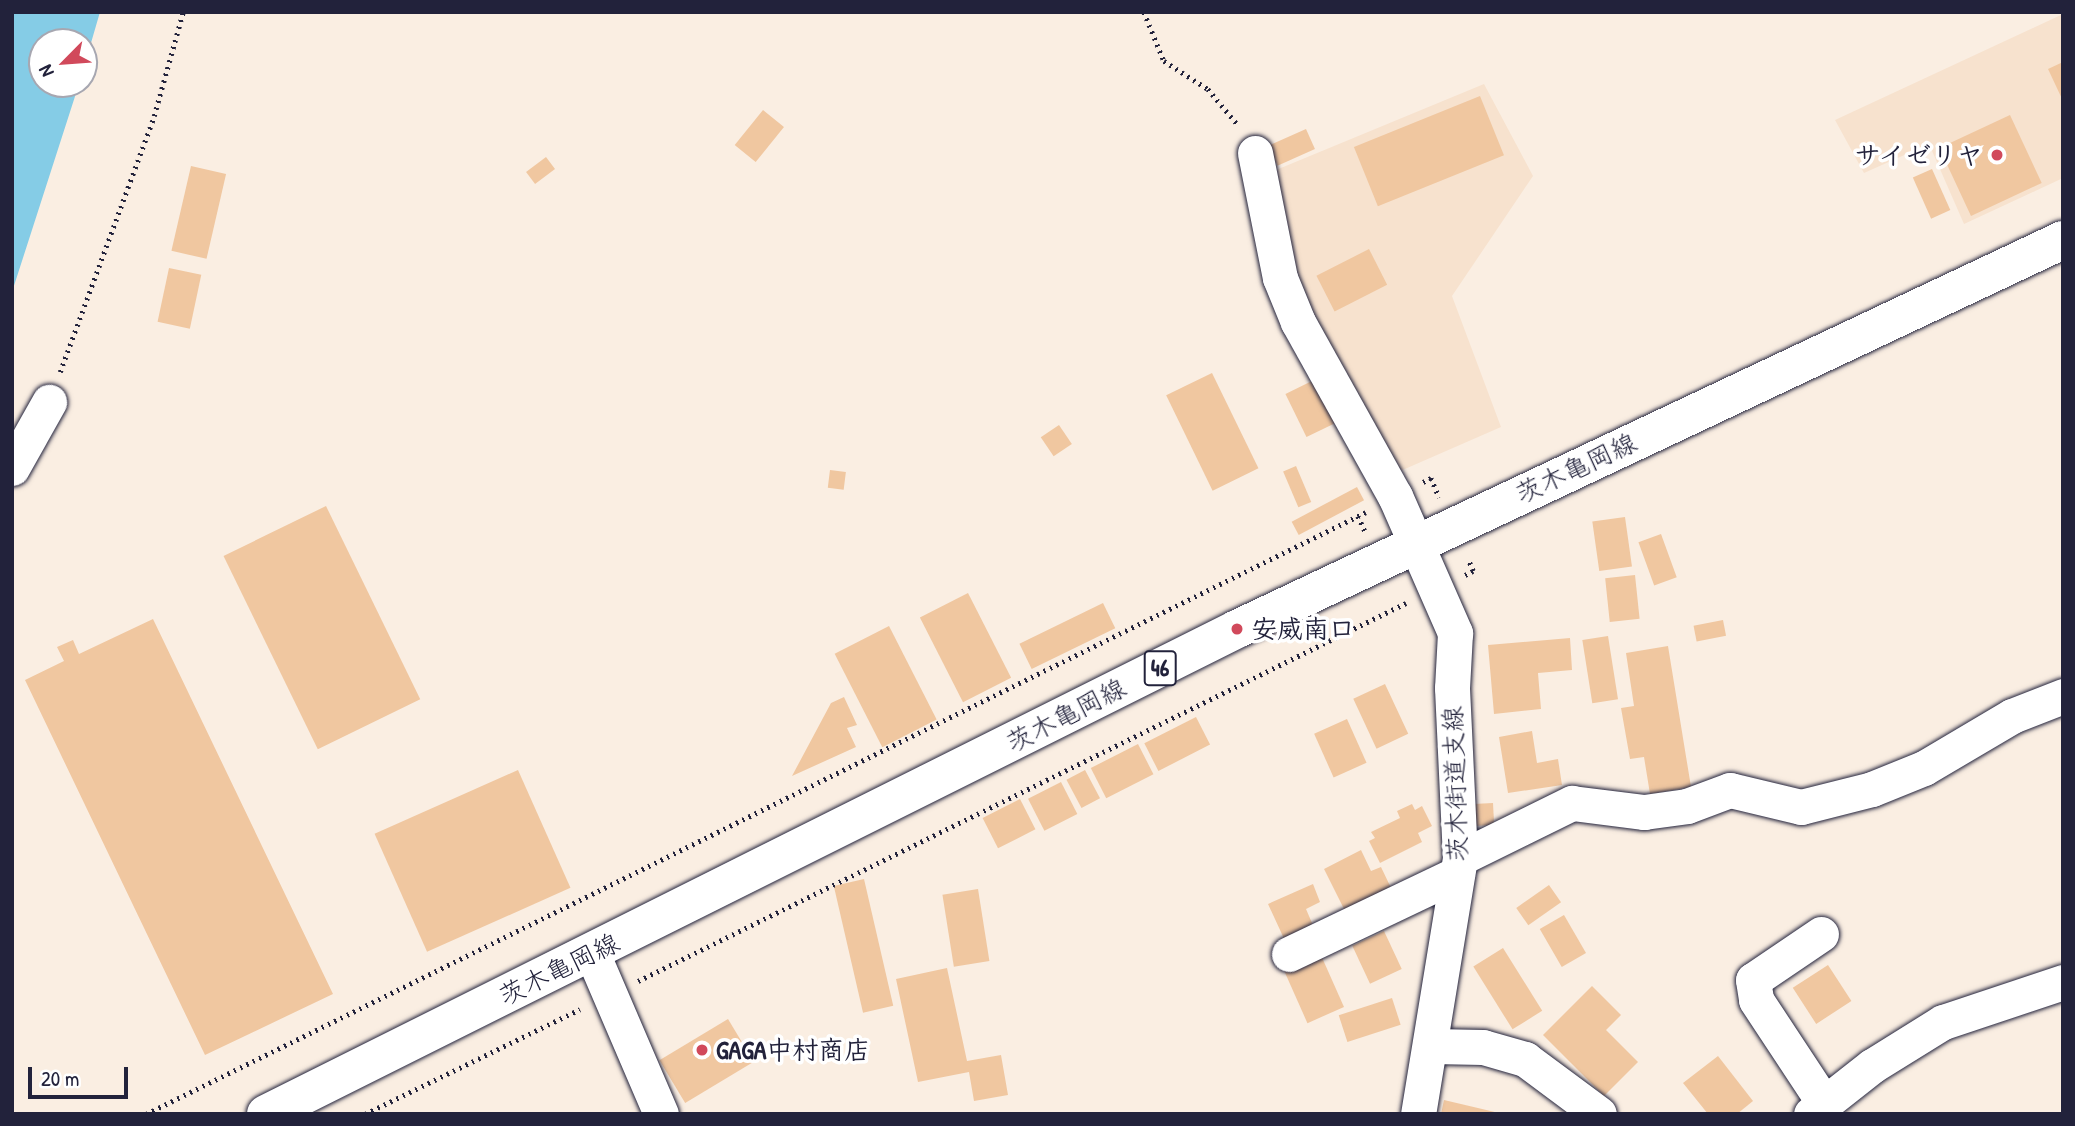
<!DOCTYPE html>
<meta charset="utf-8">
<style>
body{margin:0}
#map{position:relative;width:2075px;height:1126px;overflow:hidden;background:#faeee2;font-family:"Patrick Hand","Klee One",sans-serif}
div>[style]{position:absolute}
.built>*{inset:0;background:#f7e2ce}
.water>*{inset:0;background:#85cce6}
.building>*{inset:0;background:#f0c7a0;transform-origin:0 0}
.path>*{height:4.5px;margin-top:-2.25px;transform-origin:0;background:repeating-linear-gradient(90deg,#22223b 0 2px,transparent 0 7px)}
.roads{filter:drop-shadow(0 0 2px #22223b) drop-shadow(0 0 2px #22223b)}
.minor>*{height:35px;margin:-17.5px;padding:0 17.5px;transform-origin:17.5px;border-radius:17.5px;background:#fff}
.major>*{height:38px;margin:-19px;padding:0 19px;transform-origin:19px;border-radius:19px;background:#fff}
.dots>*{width:19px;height:19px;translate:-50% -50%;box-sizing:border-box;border:4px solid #fff;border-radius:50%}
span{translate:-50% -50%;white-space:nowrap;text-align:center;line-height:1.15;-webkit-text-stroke:7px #fff;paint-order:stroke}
.shield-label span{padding:2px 5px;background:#fff;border:2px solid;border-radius:5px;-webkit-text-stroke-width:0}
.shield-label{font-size:24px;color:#22223b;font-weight:700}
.poi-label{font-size:26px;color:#22223b;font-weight:700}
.right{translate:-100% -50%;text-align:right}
.left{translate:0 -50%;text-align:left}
.street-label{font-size:26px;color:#22223b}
.frame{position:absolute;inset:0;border:14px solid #22223b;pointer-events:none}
.north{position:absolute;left:28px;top:28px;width:70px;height:70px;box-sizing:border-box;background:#fff;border:2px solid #a7a7b1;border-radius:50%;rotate:245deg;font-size:19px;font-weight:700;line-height:28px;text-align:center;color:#22223b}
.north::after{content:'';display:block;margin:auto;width:24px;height:32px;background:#d1495b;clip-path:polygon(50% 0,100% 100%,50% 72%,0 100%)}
.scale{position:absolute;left:28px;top:1067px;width:100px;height:32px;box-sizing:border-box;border:4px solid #22223b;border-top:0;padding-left:9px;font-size:21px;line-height:24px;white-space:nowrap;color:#22223b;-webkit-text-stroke:5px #fff;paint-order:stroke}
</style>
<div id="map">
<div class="built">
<div style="clip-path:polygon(2063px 14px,2063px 178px,1964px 224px,1929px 144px,1864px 173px,1835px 120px)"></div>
<div style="clip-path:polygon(1484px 84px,1533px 176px,1452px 296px,1501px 427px,1398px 472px,1289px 277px,1269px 173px)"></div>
</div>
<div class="water">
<div style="clip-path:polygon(12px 12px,100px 12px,84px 67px,84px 42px,42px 42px,42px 84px,79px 84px,12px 292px)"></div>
</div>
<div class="building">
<div style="clip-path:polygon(2063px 62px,2063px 101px,2048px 69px)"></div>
<div style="left:1480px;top:96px;width:64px;height:136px;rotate:68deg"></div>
<div style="left:763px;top:110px;width:27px;height:45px;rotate:39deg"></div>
<div style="left:2010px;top:115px;width:75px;height:78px;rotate:65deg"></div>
<div style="left:1306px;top:129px;width:22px;height:41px;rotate:66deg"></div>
<div style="left:546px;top:157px;width:15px;height:25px;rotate:53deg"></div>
<div style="left:191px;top:166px;width:36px;height:87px;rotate:13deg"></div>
<div style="left:1932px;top:169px;width:45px;height:21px;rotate:66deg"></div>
<div style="left:1369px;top:249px;width:40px;height:59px;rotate:63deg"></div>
<div style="left:169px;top:268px;width:33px;height:55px;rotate:12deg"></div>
<div style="left:1212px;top:373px;width:106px;height:51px;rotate:64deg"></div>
<div style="left:1316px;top:379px;width:48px;height:34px;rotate:64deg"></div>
<div style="left:1059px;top:425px;width:23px;height:22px;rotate:56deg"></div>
<div style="left:1296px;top:466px;width:39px;height:14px;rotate:67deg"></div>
<div style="left:830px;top:470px;width:16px;height:18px;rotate:7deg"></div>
<div style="left:1357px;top:487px;width:15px;height:74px;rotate:62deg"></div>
<div style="left:326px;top:506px;width:215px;height:114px;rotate:64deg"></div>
<div style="left:1625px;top:517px;width:50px;height:33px;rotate:82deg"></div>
<div style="left:1661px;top:534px;width:46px;height:24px;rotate:70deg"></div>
<div style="left:1635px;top:575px;width:44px;height:30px;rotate:84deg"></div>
<div style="left:968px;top:593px;width:95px;height:54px;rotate:63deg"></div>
<div style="left:1103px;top:603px;width:28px;height:93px;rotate:64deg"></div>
<div style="clip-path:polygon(153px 619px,333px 994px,205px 1055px,25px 680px,64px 661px,57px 647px,73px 640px,79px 654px)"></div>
<div style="left:1723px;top:620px;width:16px;height:30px;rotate:79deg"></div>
<div style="left:889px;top:626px;width:105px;height:61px;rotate:63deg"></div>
<div style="left:1608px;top:636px;width:64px;height:26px;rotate:81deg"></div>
<div style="clip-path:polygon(1570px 638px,1572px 670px,1538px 673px,1541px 709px,1494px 714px,1488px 645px)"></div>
<div style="clip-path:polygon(1668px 646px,1691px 787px,1650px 794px,1644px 757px,1630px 759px,1621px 708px,1634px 706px,1626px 653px)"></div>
<div style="left:1385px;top:684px;width:55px;height:35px;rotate:65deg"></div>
<div style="clip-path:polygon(844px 697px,857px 725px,847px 728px,856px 747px,792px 776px,831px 703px)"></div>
<div style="left:1196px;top:717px;width:31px;height:58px;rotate:63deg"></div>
<div style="left:1347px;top:719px;width:48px;height:36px;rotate:66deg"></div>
<div style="clip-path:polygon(1532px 731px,1537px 763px,1558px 759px,1562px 785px,1508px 793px,1499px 737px)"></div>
<div style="left:1138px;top:744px;width:34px;height:53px;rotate:63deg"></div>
<div style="left:518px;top:770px;width:129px;height:157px;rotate:66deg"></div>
<div style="left:1085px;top:770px;width:32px;height:21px;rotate:62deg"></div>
<div style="left:1061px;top:782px;width:36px;height:37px;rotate:63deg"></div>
<div style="left:1020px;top:799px;width:34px;height:42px;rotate:63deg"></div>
<div style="left:1493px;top:803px;width:22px;height:20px;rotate:87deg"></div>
<div style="clip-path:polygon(1412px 804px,1415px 810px,1422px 806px,1432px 826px,1418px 833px,1422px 842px,1380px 863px,1369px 841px,1375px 838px,1371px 832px,1400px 818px,1397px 811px)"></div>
<div style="clip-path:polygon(1361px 850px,1371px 871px,1381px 867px,1392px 890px,1346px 913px,1324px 869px)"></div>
<div style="left:864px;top:879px;width:130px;height:31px;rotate:77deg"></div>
<div style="clip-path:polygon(1313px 884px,1320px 902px,1306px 909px,1315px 930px,1286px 943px,1268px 904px)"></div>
<div style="left:1549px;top:885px;width:21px;height:40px;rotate:55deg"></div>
<div style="left:978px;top:889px;width:73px;height:36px;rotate:81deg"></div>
<div style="left:1564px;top:915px;width:44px;height:28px;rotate:60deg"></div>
<div style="left:1384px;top:931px;width:42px;height:35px;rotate:65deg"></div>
<div style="left:1503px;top:948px;width:74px;height:35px;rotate:58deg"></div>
<div style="left:1320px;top:953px;width:59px;height:40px;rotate:66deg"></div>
<div style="left:1828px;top:965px;width:43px;height:42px;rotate:57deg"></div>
<div style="clip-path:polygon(947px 968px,967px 1061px,1001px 1055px,1008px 1095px,974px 1101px,969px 1072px,918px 1082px,896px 979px)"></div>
<div style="clip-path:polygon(1592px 986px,1621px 1015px,1606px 1030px,1638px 1062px,1604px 1096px,1543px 1035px)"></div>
<div style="left:1392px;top:998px;width:28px;height:56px;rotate:72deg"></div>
<div style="left:728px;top:1019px;width:50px;height:80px;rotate:59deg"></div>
<div style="clip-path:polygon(1718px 1056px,1753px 1101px,1737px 1114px,1708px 1114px,1683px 1083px)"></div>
<div style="clip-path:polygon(1444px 1100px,1499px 1113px,1499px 1114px,1441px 1114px)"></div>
</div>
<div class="path">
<div style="left:1144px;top:12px;width:53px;rotate:67.8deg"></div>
<div style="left:1164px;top:61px;width:52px;rotate:32.5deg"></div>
<div style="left:1208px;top:89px;width:47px;rotate:50.2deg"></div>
<div style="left:60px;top:372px;width:273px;rotate:-69.8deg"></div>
<div style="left:154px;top:116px;width:108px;rotate:-74.4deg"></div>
<div style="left:1423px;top:482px;width:9px;rotate:-27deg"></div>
<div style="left:1431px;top:478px;width:21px;rotate:67deg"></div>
<div style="left:1358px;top:516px;width:17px;rotate:65deg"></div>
<div style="left:1465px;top:575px;width:9px;rotate:-27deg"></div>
<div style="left:1473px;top:571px;width:13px;rotate:-113deg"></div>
<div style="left:638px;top:981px;width:856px;rotate:-26.21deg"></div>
<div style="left:146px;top:1114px;width:1360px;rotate:-26.26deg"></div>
<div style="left:365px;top:1114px;width:239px;rotate:-26deg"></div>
</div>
<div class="roads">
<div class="minor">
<div style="left:1255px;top:153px;width:127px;rotate:78.7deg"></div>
<div style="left:1280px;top:278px;width:48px;rotate:67.8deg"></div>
<div style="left:1298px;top:322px;width:199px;rotate:60.9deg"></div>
<div style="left:1395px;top:496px;width:150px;rotate:66.3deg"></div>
<div style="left:1455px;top:633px;width:55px;rotate:93.1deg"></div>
<div style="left:1452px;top:688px;width:170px;rotate:87.3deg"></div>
<div style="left:1460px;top:858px;width:259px;rotate:99.3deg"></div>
<div style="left:12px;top:468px;width:76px;rotate:-60.7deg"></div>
<div style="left:1460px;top:858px;width:125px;rotate:-26.2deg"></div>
<div style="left:1572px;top:803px;width:73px;rotate:7.1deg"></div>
<div style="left:1644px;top:812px;width:43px;rotate:-7.9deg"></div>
<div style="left:1687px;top:806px;width:46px;rotate:-20.4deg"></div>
<div style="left:1730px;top:790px;width:73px;rotate:13.5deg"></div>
<div style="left:1801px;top:807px;width:73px;rotate:-14.2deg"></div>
<div style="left:1872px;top:789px;width:56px;rotate:-22deg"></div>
<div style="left:1924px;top:768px;width:102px;rotate:-30.6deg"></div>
<div style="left:2012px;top:716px;width:55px;rotate:-21.4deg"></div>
<div style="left:1821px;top:934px;width:82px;rotate:145.9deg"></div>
<div style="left:1753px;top:980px;width:20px;rotate:81deg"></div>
<div style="left:1756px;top:1000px;width:123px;rotate:56.6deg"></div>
<div style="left:592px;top:953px;width:175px;rotate:66.8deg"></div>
<div style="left:1289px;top:954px;width:186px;rotate:-25.5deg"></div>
<div style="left:1432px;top:1046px;width:51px;rotate:1.1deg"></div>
<div style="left:1483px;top:1047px;width:44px;rotate:15.9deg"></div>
<div style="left:1525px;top:1059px;width:92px;rotate:36.6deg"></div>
<div style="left:1811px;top:1114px;width:78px;rotate:-38.2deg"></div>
<div style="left:1872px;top:1066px;width:84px;rotate:-31.8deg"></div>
<div style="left:1943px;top:1022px;width:126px;rotate:-18.4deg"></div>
</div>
<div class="major">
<div style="left:266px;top:1114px;width:1085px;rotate:-26.54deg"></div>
<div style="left:1237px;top:629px;width:913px;rotate:-25.22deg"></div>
</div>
</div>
<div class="dots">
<div style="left:1997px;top:155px;background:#d1495b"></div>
<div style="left:1237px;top:629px;background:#d1495b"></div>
<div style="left:702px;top:1050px;background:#d1495b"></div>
</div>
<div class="shield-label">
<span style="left:1160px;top:668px">46</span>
</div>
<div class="poi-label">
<span class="right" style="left:1983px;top:155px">サイゼリヤ</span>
<span class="left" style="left:1251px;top:629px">安威南口</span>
<span class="left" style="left:716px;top:1050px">GAGA中村商店</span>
</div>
<div class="street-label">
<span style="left:1576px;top:468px;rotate:-25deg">茨木亀岡線</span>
<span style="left:1066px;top:715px;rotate:-27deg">茨木亀岡線</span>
<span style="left:1455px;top:784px;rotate:-92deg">茨木街道支線</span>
<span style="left:559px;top:969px;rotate:-26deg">茨木亀岡線</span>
</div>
<div class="frame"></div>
<div class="north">N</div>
<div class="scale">20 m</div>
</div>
